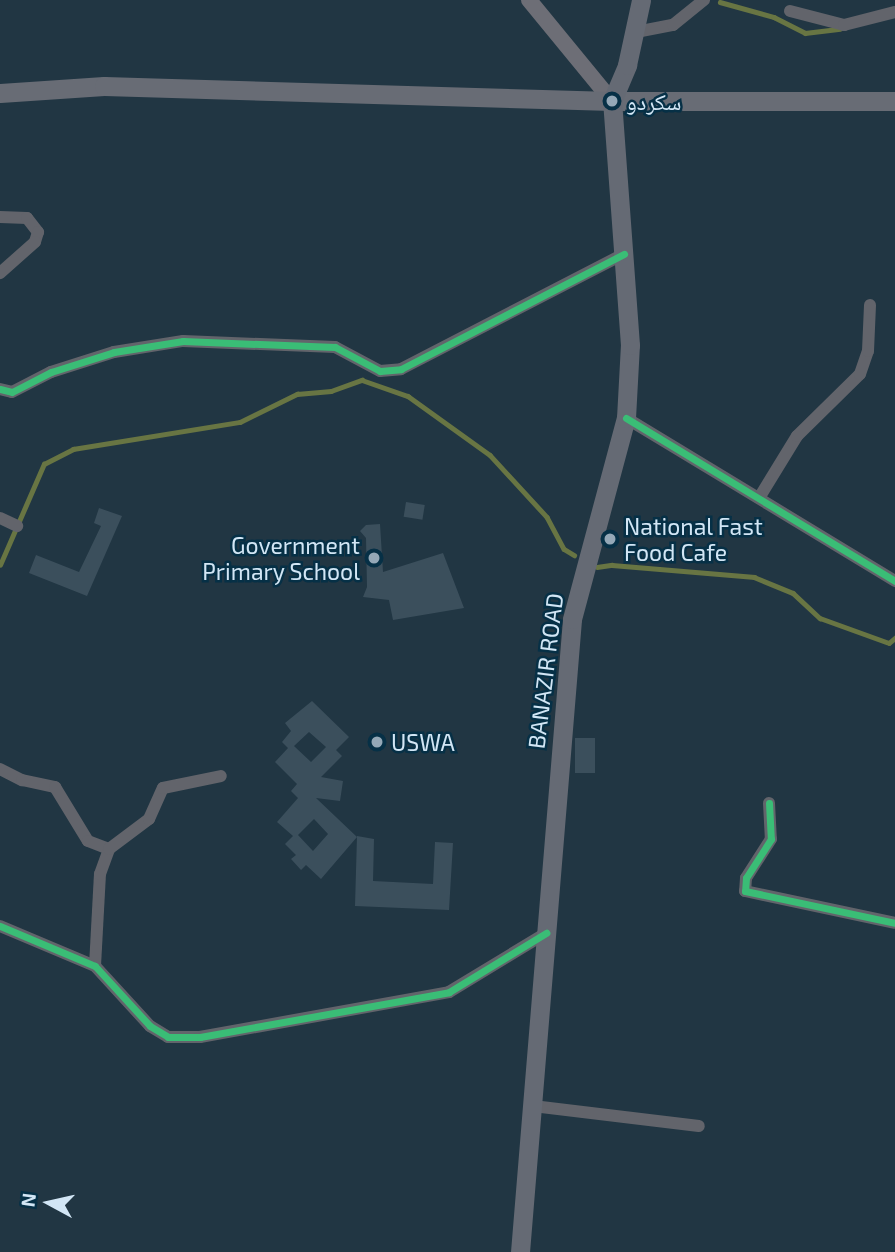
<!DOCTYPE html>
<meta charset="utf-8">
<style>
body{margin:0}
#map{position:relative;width:895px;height:1252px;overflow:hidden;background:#213643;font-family:"Exo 2","Noto Naskh Arabic",sans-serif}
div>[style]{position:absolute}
.stream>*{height:4.5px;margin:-2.25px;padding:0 2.25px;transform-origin:2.25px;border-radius:2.25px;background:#687543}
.building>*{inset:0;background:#3b4f5c;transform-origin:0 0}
.minor>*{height:12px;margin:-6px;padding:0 6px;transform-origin:6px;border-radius:6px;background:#62646b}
.secondary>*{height:16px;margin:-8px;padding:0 8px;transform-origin:8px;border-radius:8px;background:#6d6e76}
.primary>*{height:19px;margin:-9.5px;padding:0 9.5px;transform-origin:9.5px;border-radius:9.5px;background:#686c75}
.trunk>*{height:19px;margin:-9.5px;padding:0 9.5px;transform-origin:9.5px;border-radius:9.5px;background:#656a74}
.cycleway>*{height:7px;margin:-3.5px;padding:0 3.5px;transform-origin:3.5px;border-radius:3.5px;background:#3abd76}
.dots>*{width:19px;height:19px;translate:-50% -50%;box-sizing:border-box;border:4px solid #063046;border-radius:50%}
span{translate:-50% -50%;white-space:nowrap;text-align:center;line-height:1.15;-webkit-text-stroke:5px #063046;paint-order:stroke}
.poi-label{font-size:23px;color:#d2e6f5}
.left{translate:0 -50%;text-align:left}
.right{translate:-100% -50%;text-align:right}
.street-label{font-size:23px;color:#d2e6f5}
.north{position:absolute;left:14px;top:1168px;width:70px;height:70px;-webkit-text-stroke:5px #063046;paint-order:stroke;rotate:278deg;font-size:19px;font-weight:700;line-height:28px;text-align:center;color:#d2e6f5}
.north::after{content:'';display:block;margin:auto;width:24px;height:32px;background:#d2e6f5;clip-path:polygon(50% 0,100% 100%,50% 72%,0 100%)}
</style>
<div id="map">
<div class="stream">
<div style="left:720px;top:2px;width:56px;rotate:15.5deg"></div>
<div style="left:774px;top:17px;width:35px;rotate:27deg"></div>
<div style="left:805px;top:33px;width:35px;rotate:-7deg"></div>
<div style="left:0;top:565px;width:110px;rotate:-66.5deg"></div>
<div style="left:44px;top:464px;width:33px;rotate:-27deg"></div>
<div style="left:73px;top:449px;width:169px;rotate:-9.2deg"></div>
<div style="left:240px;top:422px;width:64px;rotate:-26.2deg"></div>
<div style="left:297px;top:394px;width:34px;rotate:-5deg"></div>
<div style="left:331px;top:391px;width:33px;rotate:-20deg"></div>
<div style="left:362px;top:380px;width:49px;rotate:19.2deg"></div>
<div style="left:408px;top:396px;width:101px;rotate:35.7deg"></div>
<div style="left:490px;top:455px;width:84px;rotate:47.4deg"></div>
<div style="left:547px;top:517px;width:36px;rotate:62deg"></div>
<div style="left:564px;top:549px;width:12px;rotate:31deg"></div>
<div style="left:597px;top:567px;width:15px;rotate:-8deg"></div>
<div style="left:612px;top:565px;width:143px;rotate:4.8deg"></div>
<div style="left:754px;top:577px;width:42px;rotate:22.3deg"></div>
<div style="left:793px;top:593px;width:37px;rotate:43deg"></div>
<div style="left:820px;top:618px;width:73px;rotate:19.9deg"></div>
<div style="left:889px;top:643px;width:8px;rotate:-40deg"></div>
</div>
<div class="building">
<div style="left:406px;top:502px;width:19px;height:15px;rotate:9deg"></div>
<div style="clip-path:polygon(99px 508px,122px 516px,87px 596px,29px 573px,36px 555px,79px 572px,101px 526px,94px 523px)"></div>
<div style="clip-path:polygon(380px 524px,383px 572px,443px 553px,464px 608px,393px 620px,389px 600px,363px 597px,367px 587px,366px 538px,360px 531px,366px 525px)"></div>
<div style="clip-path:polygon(evenodd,312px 701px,349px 737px,336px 750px,342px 756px,321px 777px,343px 781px,340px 801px,316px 798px,357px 837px,321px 879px,306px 865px,301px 870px,291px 859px,296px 855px,285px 844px,293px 836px,277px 822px,298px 798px,291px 791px,297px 784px,275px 762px,288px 748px,282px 742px,291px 731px,285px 723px,312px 701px,309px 732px,326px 747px,311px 762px,294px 746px,309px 732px,312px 701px,314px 819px,328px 834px,313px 851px,298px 835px,314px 819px)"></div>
<div style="left:575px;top:738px;width:20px;height:35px"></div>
<div style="clip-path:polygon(357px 836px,374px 839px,373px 881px,433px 884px,435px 842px,453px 843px,449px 910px,355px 906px)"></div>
</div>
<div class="minor">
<div style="left:790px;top:11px;width:56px;rotate:14.5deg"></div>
<div style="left:844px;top:25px;width:53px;rotate:-14.3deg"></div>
<div style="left:636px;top:32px;width:38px;rotate:-11deg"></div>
<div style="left:673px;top:25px;width:40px;rotate:-39deg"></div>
<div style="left:0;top:217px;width:27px;rotate:2deg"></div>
<div style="left:27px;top:218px;width:18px;rotate:52deg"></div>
<div style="left:38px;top:232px;width:10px;rotate:107deg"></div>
<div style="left:35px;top:242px;width:47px;rotate:138.5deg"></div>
<div style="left:0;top:389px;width:12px;rotate:14deg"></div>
<div style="left:12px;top:392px;width:44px;rotate:-27.1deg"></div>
<div style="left:51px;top:372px;width:66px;rotate:-17.6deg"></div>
<div style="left:114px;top:352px;width:70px;rotate:-9.1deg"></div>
<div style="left:183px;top:341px;width:152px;rotate:2.3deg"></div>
<div style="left:335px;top:347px;width:51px;rotate:28.1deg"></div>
<div style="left:380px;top:371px;width:21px;rotate:-5deg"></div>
<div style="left:401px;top:369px;width:251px;rotate:-27.3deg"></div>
<div style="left:626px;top:418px;width:315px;rotate:31.2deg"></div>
<div style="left:759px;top:498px;width:73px;rotate:-58.5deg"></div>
<div style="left:797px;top:436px;width:88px;rotate:-44.5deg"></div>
<div style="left:860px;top:374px;width:24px;rotate:-71deg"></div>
<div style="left:868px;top:351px;width:46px;rotate:-87.5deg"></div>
<div style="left:0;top:518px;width:19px;rotate:25deg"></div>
<div style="left:0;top:769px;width:25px;rotate:27deg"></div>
<div style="left:22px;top:780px;width:34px;rotate:12deg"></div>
<div style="left:55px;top:787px;width:63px;rotate:58.6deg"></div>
<div style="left:88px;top:841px;width:22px;rotate:21deg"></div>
<div style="left:769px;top:803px;width:36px;rotate:87deg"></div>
<div style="left:771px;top:839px;width:46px;rotate:122.7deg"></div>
<div style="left:746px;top:878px;width:13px;rotate:94deg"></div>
<div style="left:745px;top:891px;width:153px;rotate:12deg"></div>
<div style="left:0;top:926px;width:103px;rotate:22.8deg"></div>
<div style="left:95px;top:966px;width:81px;rotate:47.5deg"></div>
<div style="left:150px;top:1026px;width:21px;rotate:31deg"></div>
<div style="left:168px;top:1037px;width:32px"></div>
<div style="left:200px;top:1037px;width:253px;rotate:-10.2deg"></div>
<div style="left:449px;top:992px;width:114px;rotate:-31.3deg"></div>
<div style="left:95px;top:966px;width:92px;rotate:-86.9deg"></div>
<div style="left:100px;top:874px;width:27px;rotate:-70deg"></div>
<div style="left:109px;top:849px;width:50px;rotate:-36.9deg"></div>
<div style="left:149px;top:819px;width:34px;rotate:-66deg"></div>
<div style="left:163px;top:788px;width:59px;rotate:-11.7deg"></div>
<div style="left:533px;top:1106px;width:167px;rotate:6.9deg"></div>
</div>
<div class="secondary">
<div style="left:529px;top:0;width:131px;rotate:50.6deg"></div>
</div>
<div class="primary">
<div style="left:0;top:93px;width:104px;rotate:-3.9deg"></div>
<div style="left:104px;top:86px;width:508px;rotate:1.69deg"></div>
<div style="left:612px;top:101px;width:283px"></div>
</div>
<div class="trunk">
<div style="left:520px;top:1252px;width:635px;rotate:-85.3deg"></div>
<div style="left:572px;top:619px;width:208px;rotate:-75deg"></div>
<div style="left:626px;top:418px;width:73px;rotate:-86.9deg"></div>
<div style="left:630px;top:345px;width:245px;rotate:-94.2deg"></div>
<div style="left:612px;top:101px;width:39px;rotate:-67deg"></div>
<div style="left:627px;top:65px;width:66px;rotate:-77.8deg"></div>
</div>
<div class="cycleway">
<div style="left:0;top:389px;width:12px;rotate:14deg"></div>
<div style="left:12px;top:392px;width:44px;rotate:-27.1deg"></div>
<div style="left:51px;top:372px;width:66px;rotate:-17.6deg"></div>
<div style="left:114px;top:352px;width:70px;rotate:-9.1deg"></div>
<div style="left:183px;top:341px;width:152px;rotate:2.3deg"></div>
<div style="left:335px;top:347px;width:51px;rotate:28.1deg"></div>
<div style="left:380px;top:371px;width:21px;rotate:-5deg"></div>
<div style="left:401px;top:369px;width:251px;rotate:-27.3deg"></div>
<div style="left:626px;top:418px;width:315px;rotate:31.2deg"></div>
<div style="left:769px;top:803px;width:36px;rotate:87deg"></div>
<div style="left:771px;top:839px;width:46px;rotate:122.7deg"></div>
<div style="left:746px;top:878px;width:13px;rotate:94deg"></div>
<div style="left:745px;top:891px;width:153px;rotate:12deg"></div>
<div style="left:0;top:926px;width:103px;rotate:22.8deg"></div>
<div style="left:95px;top:966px;width:81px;rotate:47.5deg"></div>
<div style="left:150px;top:1026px;width:21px;rotate:31deg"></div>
<div style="left:168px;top:1037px;width:32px"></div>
<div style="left:200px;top:1037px;width:253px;rotate:-10.2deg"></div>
<div style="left:449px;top:992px;width:114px;rotate:-31.3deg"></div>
</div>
<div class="dots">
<div style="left:612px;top:101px;background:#94a8b7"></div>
<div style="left:610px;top:539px;background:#94a8b7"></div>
<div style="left:374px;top:558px;background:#94a8b7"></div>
<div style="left:377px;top:742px;background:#94a8b7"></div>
</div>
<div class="poi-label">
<span class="left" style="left:626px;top:101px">سکردو</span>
<span class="left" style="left:624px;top:539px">National Fast<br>Food Cafe</span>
<span class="right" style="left:360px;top:558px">Government<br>Primary School</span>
<span class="left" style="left:391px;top:742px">USWA</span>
</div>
<div class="street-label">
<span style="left:545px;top:671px;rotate:-83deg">BANAZIR ROAD</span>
</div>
<div class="north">N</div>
</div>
